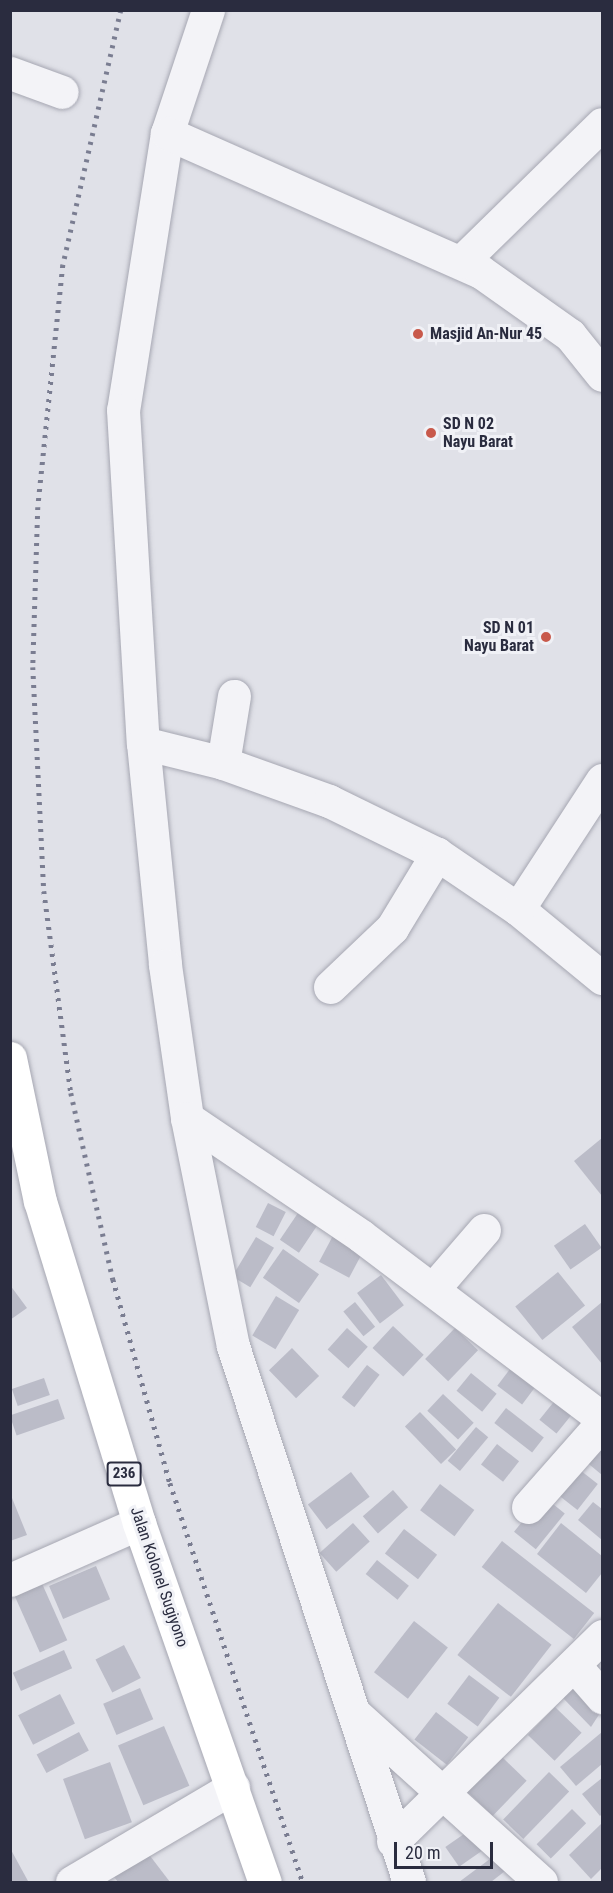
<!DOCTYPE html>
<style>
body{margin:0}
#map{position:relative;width:613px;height:1893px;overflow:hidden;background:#e0e1e8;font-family:"Roboto Condensed",sans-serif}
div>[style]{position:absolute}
.building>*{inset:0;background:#bbbcc8;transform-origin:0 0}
.roads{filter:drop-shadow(0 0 2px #a6a7b2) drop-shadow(0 0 2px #a6a7b2)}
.minor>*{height:33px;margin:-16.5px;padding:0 16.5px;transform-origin:16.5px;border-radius:16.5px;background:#f3f3f7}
.major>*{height:33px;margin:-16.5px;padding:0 16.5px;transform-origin:16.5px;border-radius:16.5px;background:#fff}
.rail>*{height:4.5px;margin-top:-2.25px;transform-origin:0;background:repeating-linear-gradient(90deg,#7a7d91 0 3px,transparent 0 9px)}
.dots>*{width:16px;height:16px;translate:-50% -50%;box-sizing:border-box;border:3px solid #f0f1f6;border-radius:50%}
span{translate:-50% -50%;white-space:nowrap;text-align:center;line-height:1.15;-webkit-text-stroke:6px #f0f1f6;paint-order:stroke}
.shield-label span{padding:2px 4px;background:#f0f1f6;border:2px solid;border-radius:4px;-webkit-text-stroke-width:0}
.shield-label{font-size:15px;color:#2a2c3f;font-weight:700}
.poi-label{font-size:16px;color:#2a2c3f;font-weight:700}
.left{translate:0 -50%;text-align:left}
.right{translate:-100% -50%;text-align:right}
.street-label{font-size:16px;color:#2a2c3f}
.frame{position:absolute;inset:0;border:12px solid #2a2c3f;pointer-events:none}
.scale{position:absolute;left:394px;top:1842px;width:99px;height:27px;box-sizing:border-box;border:3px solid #2a2c3f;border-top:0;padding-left:8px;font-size:18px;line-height:21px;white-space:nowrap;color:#2a2c3f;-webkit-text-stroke:4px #f0f1f6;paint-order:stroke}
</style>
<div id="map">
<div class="building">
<div style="clip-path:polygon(602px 1138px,602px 1196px,574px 1161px)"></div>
<div style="left:268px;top:1203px;width:20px;height:27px;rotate:27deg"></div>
<div style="left:300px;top:1210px;width:23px;height:36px;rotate:34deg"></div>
<div style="left:585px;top:1224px;width:29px;height:38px;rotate:55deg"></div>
<div style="left:336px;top:1230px;width:34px;height:36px;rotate:28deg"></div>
<div style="left:256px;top:1237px;width:21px;height:46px;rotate:31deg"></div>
<div style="left:283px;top:1249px;width:44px;height:35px;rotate:35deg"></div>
<div style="left:558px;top:1272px;width:43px;height:55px;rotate:51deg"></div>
<div style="left:381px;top:1275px;width:38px;height:30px;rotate:53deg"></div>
<div style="clip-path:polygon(10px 1285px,27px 1308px,10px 1320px)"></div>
<div style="left:276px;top:1296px;width:27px;height:46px;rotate:31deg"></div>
<div style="left:355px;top:1302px;width:32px;height:15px;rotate:51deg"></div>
<div style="clip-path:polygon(602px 1302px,602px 1364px,572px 1327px)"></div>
<div style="left:393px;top:1326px;width:42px;height:30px;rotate:43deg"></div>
<div style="left:347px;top:1328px;width:28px;height:29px;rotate:42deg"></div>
<div style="left:455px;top:1328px;width:32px;height:43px;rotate:44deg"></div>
<div style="left:292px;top:1348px;width:39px;height:32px;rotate:46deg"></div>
<div style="left:516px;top:1361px;width:31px;height:31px;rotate:37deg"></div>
<div style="left:367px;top:1365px;width:16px;height:41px;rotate:38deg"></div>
<div style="left:471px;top:1373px;width:33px;height:23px;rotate:39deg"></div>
<div style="left:44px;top:1378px;width:18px;height:34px;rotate:71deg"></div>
<div style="left:443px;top:1394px;width:42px;height:23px;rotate:43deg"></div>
<div style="left:557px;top:1398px;width:22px;height:28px;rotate:39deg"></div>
<div style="left:58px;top:1399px;width:21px;height:51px;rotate:71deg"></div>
<div style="left:506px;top:1408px;width:48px;height:19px;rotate:38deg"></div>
<div style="left:420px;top:1412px;width:52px;height:21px;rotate:46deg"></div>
<div style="left:476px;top:1427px;width:16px;height:44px;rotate:40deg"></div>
<div style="clip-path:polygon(602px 1442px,602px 1475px,584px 1460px)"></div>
<div style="left:497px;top:1444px;width:28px;height:26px;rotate:38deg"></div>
<div style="left:571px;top:1463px;width:34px;height:33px;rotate:38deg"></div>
<div style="left:351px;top:1472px;width:31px;height:54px;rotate:53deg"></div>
<div style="left:440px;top:1484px;width:43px;height:33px;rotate:37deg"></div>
<div style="left:393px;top:1490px;width:23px;height:40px;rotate:49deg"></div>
<div style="clip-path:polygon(10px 1493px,27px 1535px,10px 1541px)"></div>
<div style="left:543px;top:1496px;width:28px;height:46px;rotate:39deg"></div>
<div style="clip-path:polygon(593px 1502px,602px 1509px,602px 1540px,578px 1520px)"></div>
<div style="left:353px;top:1523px;width:25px;height:45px;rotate:48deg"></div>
<div style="clip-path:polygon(561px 1523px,602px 1556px,602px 1573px,586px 1593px,537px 1554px)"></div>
<div style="left:404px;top:1529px;width:42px;height:31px;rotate:38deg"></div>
<div style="left:502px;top:1541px;width:117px;height:33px;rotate:38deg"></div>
<div style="left:377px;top:1560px;width:41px;height:18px;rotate:39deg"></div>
<div style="left:96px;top:1566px;width:36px;height:51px;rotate:67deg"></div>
<div style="left:40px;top:1579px;width:67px;height:30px;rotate:66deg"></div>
<div style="left:498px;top:1603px;width:68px;height:66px;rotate:38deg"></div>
<div style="left:414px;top:1621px;width:43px;height:65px;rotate:38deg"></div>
<div style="left:124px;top:1645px;width:37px;height:32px;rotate:63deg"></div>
<div style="left:64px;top:1650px;width:20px;height:56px;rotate:66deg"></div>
<div style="left:469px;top:1675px;width:38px;height:36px;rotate:37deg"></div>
<div style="clip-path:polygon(577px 1684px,602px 1710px,591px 1727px,562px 1697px)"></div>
<div style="left:140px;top:1688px;width:34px;height:40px;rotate:67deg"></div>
<div style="left:60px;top:1694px;width:33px;height:47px;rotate:63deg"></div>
<div style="left:555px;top:1707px;width:37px;height:39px;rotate:44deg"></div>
<div style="left:436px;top:1712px;width:41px;height:35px;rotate:38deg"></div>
<div style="left:164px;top:1726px;width:65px;height:50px;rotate:67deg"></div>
<div style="left:79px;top:1732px;width:21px;height:48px;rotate:62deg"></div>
<div style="clip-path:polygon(602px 1732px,602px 1764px,576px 1786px,560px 1767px)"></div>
<div style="left:500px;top:1755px;width:37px;height:49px;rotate:44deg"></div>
<div style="left:110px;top:1762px;width:64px;height:50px;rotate:70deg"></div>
<div style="left:549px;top:1772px;width:28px;height:66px;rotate:44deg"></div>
<div style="clip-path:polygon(602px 1778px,602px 1814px,600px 1816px,582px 1794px)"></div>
<div style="left:572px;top:1809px;width:20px;height:50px;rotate:45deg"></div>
<div style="clip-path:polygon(602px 1823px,602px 1868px,591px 1879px,569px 1855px)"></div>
<div style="left:474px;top:1827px;width:24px;height:35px;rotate:55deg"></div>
<div style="clip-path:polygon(10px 1848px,28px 1881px,25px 1882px,10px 1882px)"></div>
<div style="clip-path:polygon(144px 1848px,170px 1882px,118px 1882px,111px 1873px)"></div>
<div style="clip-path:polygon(494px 1856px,505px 1871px,491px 1882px,459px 1882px)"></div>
</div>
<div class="roads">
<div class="minor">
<div style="left:208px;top:10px;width:130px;rotate:108.4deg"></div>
<div style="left:167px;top:133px;width:280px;rotate:99deg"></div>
<div style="left:123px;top:410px;width:334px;rotate:86.6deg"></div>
<div style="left:143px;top:743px;width:223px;rotate:84.3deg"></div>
<div style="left:165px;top:965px;width:155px;rotate:81.8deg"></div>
<div style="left:187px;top:1118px;width:233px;rotate:78.6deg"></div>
<div style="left:233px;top:1346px;width:564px;rotate:71.82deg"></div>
<div style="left:10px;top:73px;width:55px;rotate:20.1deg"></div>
<div style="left:167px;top:133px;width:343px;rotate:23.9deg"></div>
<div style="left:481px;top:272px;width:109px;rotate:35.3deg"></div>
<div style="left:570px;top:335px;width:51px;rotate:51.3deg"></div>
<div style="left:461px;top:262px;width:197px;rotate:-44.4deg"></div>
<div style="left:143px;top:743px;width:82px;rotate:14deg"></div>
<div style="left:223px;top:763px;width:113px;rotate:19.7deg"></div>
<div style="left:329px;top:801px;width:120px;rotate:26.1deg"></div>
<div style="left:437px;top:854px;width:98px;rotate:34.2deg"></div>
<div style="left:518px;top:909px;width:109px;rotate:39.4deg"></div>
<div style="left:223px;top:763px;width:68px;rotate:-80.7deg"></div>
<div style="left:518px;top:909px;width:154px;rotate:-56.9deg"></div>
<div style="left:330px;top:987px;width:86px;rotate:-43.6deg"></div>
<div style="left:392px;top:928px;width:87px;rotate:-58.7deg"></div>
<div style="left:187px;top:1118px;width:210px;rotate:34.1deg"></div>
<div style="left:361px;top:1236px;width:302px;rotate:37.1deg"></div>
<div style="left:433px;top:1289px;width:78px;rotate:-49.2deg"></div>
<div style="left:528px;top:1507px;width:112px;rotate:-48.6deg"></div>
<div style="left:10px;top:1580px;width:141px;rotate:-23.8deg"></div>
<div style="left:574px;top:1665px;width:43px;rotate:48.8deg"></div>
<div style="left:354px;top:1713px;width:252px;rotate:42.1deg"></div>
<div style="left:393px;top:1841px;width:293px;rotate:-44.4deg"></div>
<div style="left:72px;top:1882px;width:187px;rotate:-30.5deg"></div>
</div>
<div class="major">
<div style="left:10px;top:1058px;width:146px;rotate:78.2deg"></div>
<div style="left:40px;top:1201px;width:337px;rotate:72.9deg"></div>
<div style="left:139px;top:1523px;width:380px;rotate:70.7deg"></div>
</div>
</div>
<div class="rail">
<div style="left:121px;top:10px;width:262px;rotate:102.8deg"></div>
<div style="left:63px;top:265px;width:243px;rotate:95.9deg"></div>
<div style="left:38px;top:507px;width:160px;rotate:91.8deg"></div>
<div style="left:33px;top:667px;width:224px;rotate:87.2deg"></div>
<div style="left:44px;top:891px;width:204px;rotate:82.4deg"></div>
<div style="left:71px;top:1093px;width:191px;rotate:77.3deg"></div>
<div style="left:113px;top:1279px;width:212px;rotate:74.4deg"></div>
<div style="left:170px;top:1483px;width:421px;rotate:71.6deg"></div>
</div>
<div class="dots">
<div style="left:418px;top:334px;background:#c8594b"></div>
<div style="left:431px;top:433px;background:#c8594b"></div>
<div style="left:546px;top:637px;background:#c8594b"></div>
</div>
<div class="shield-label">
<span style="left:124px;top:1474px">236</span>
</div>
<div class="poi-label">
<span class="left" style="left:430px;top:334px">Masjid An-Nur 45</span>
<span class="left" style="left:443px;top:433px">SD N 02<br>Nayu Barat</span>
<span class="right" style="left:534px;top:637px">SD N 01<br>Nayu Barat</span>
</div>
<div class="street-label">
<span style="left:159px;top:1577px;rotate:71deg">Jalan Kolonel Sugiyono</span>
</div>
<div class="frame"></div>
<div class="scale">20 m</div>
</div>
